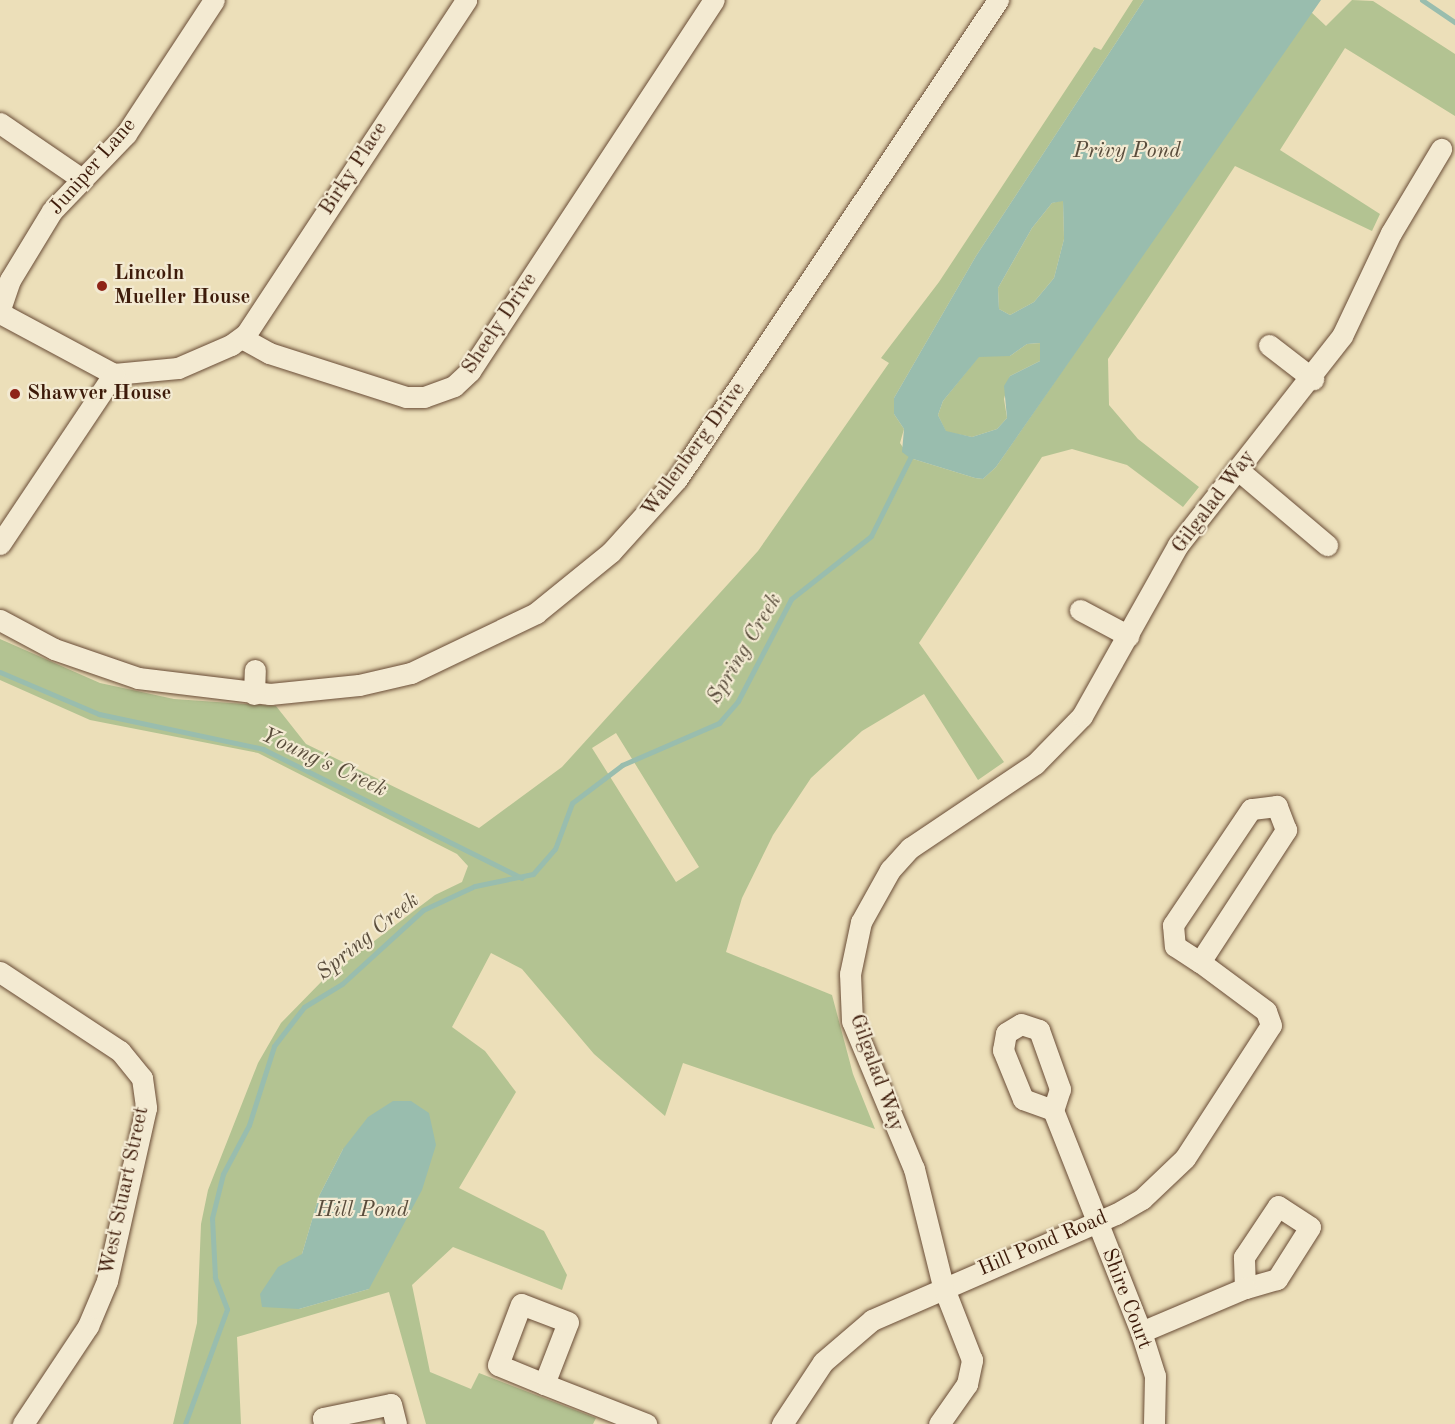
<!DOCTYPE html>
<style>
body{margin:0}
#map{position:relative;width:1455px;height:1424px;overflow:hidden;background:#ecdfb9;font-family:"Old Standard TT",serif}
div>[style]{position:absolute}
.green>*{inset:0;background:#b3c392}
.water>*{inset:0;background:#99bdae}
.stream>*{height:5px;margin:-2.5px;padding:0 2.5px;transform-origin:2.5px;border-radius:2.5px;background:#99bdae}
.roads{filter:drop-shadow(0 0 2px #694c36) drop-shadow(0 0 2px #694c36)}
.street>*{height:21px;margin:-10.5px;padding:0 10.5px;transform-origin:10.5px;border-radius:10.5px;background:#f3ead2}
.dots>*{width:16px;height:16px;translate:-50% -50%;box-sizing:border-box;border:3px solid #f3ead2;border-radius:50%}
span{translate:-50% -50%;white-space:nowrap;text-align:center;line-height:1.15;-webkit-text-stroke:4.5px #f3ead2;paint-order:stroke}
.street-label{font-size:21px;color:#3d1b0a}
.poi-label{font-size:21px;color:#3d1b0a;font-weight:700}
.left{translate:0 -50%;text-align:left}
.water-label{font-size:22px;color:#594c3b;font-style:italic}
</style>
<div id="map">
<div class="green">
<div style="clip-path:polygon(evenodd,1133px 0,1144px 0,976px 256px,894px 398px,894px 414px,904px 429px,900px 443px,910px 458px,975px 478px,983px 479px,996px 467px,1310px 11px,1326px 26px,1352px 0,1373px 1px,1455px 54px,1455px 116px,1345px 48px,1280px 150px,1380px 214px,1372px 231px,1235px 166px,1108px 359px,1109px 405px,1138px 439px,1199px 487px,1183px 507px,1127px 465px,1072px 449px,1042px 457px,919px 643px,1004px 762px,978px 780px,924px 694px,862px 731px,811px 778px,773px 835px,742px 898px,726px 952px,832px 995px,853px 1074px,875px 1129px,683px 1063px,665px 1116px,594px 1054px,522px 969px,491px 953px,452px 1027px,485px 1051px,516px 1092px,459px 1188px,544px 1231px,567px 1275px,562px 1290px,453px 1247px,412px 1285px,430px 1372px,471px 1389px,479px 1373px,596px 1418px,593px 1424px,426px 1424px,389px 1292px,237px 1337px,241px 1424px,173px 1424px,197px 1323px,201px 1224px,208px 1190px,258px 1063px,281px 1023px,324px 979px,435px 895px,462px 882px,468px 866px,457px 854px,258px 753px,90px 720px,0 680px,0 639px,100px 683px,174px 699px,276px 706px,306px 744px,479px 828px,562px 767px,758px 551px,889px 363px,881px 358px,939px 282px,1094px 47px,1101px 50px,1133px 0,616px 733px,699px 867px,676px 882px,592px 748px,616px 733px,1133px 0,343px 1149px,369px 1289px,299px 1309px,302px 1254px,319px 1196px,343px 1149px)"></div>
<div style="clip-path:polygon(1063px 200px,1064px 239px,1054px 278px,1034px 302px,1010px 315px,999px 309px,998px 288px,1032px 228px,1052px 203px)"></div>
<div style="clip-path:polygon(1041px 343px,1040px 361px,1010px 376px,1004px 399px,1007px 418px,997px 429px,972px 437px,946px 432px,938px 415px,943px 401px,979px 356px,1010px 356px,1027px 344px)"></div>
</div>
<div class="water">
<div style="clip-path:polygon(evenodd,1144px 0,1321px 0,996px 467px,983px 479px,975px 478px,910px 458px,902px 452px,904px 429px,894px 414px,894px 398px,976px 256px,1144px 0,1063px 201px,1064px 239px,1054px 278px,1034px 302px,1010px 315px,999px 309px,998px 288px,1032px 228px,1052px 203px,1063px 201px,1144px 0,1040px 343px,1040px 361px,1010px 376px,1004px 386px,1007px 418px,997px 429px,972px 437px,946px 431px,938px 415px,943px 401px,979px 357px,1010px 356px,1027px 344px,1040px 343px)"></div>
<div style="clip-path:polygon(393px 1101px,411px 1101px,429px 1113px,436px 1145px,422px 1190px,369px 1289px,299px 1309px,262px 1307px,260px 1294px,278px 1267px,302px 1254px,319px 1196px,343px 1149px,368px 1117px)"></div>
</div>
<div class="stream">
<div style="left:1422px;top:0;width:40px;rotate:34deg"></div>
<div style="left:0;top:672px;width:108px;rotate:23deg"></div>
<div style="left:99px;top:714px;width:168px;rotate:12deg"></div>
<div style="left:263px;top:749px;width:289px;rotate:26.5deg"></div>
<div style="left:185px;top:1424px;width:122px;rotate:-69.9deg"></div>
<div style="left:227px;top:1309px;width:34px;rotate:-111deg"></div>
<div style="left:215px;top:1277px;width:59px;rotate:-92.9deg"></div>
<div style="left:212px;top:1218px;width:45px;rotate:-76deg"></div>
<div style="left:223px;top:1174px;width:55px;rotate:-62deg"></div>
<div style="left:249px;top:1125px;width:83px;rotate:-72.4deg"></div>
<div style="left:274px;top:1046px;width:49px;rotate:-52.4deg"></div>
<div style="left:304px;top:1007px;width:44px;rotate:-31.2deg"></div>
<div style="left:342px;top:984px;width:110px;rotate:-42.4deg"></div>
<div style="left:423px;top:910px;width:57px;rotate:-24.8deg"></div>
<div style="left:475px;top:886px;width:59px;rotate:-11.7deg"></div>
<div style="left:533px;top:874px;width:33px;rotate:-49deg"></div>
<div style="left:555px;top:849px;width:49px;rotate:-69.7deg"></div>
<div style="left:572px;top:803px;width:63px;rotate:-37.2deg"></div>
<div style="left:622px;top:765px;width:106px;rotate:-23.4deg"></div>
<div style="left:719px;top:723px;width:29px;rotate:-49deg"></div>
<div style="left:738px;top:701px;width:115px;rotate:-62.5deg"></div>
<div style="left:791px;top:599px;width:102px;rotate:-38.2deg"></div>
<div style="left:871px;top:536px;width:87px;rotate:-63.4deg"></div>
</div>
<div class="roads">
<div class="street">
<div style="left:0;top:123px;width:96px;rotate:34.4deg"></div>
<div style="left:0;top:309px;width:31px;rotate:-71deg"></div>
<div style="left:10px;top:280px;width:81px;rotate:-58.7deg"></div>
<div style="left:52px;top:211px;width:107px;rotate:-46.1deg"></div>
<div style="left:126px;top:134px;width:160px;rotate:-56.7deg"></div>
<div style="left:0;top:313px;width:129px;rotate:28.2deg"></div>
<div style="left:114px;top:374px;width:64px;rotate:-5.4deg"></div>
<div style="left:178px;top:368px;width:58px;rotate:-23.5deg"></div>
<div style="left:231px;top:345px;width:19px;rotate:-36deg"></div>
<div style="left:246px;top:334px;width:400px;rotate:-56.6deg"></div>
<div style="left:242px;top:338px;width:31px;rotate:29deg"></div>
<div style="left:269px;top:353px;width:144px;rotate:17.8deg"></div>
<div style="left:406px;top:397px;width:18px"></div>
<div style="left:424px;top:397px;width:32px;rotate:-20deg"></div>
<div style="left:454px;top:386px;width:22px;rotate:-43deg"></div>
<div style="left:470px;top:371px;width:444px;rotate:-56.7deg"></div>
<div style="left:1269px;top:345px;width:56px;rotate:37.7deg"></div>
<div style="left:1237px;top:469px;width:118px;rotate:40.2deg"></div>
<div style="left:0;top:544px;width:205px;rotate:-56.2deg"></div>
<div style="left:1080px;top:610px;width:55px;rotate:28deg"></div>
<div style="left:0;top:620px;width:61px;rotate:28.2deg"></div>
<div style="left:54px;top:649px;width:89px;rotate:19deg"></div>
<div style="left:138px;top:678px;width:133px;rotate:6.9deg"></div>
<div style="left:270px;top:694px;width:89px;rotate:-5.8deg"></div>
<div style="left:359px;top:685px;width:53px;rotate:-13deg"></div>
<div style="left:411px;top:673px;width:139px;rotate:-25.6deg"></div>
<div style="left:536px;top:613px;width:97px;rotate:-39.1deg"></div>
<div style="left:611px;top:552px;width:98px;rotate:-47.9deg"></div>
<div style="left:677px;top:479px;width:577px;rotate:-56.17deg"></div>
<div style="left:254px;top:694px;width:24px;rotate:-88deg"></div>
<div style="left:0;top:972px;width:144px;rotate:33.4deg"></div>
<div style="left:120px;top:1051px;width:35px;rotate:51deg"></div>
<div style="left:142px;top:1078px;width:30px;rotate:82deg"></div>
<div style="left:146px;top:1108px;width:177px;rotate:102.7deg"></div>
<div style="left:107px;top:1281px;width:49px;rotate:112.9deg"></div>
<div style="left:88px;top:1326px;width:118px;rotate:123.6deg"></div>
<div style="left:1053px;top:1110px;width:32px;rotate:-160deg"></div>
<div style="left:1023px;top:1099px;width:53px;rotate:-112.2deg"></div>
<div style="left:1003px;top:1050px;width:17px;rotate:-80deg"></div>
<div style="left:1006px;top:1033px;width:17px;rotate:-31deg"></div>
<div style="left:1021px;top:1024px;width:19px;rotate:18deg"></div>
<div style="left:1039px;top:1030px;width:63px;rotate:70.4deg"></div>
<div style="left:1060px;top:1089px;width:22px;rotate:108deg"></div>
<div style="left:1053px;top:1110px;width:239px;rotate:68.4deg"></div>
<div style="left:1141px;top:1332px;width:46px;rotate:72.3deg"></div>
<div style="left:1155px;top:1376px;width:48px;rotate:91.2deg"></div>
<div style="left:1278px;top:1206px;width:38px;rotate:33deg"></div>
<div style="left:1310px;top:1227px;width:62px;rotate:122.4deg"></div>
<div style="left:1277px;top:1279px;width:33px;rotate:164deg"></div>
<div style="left:1245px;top:1288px;width:31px;rotate:-92deg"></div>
<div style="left:1244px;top:1257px;width:61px;rotate:-56.3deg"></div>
<div style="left:1141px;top:1332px;width:113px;rotate:-22.9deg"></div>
<div style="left:544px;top:1384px;width:66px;rotate:-68.8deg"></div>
<div style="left:568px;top:1322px;width:50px;rotate:-159deg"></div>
<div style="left:521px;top:1304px;width:65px;rotate:110.7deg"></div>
<div style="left:498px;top:1365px;width:50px;rotate:22.4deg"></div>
<div style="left:544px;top:1384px;width:110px;rotate:21.4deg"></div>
<div style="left:324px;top:1424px;width:6px;rotate:-99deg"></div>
<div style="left:323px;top:1418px;width:69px;rotate:-11.6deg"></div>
<div style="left:391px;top:1404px;width:21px;rotate:76deg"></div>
<div style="left:782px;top:1424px;width:74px;rotate:-56.5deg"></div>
<div style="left:823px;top:1362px;width:65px;rotate:-40.6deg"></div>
<div style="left:872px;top:1320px;width:266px;rotate:-23.5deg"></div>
<div style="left:1116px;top:1214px;width:30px;rotate:-30deg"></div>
<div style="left:1142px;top:1199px;width:59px;rotate:-43.6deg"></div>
<div style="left:1185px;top:1158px;width:158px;rotate:-57.1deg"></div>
<div style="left:1271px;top:1025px;width:15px;rotate:-110deg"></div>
<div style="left:1266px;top:1011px;width:82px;rotate:-143.4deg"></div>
<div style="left:1200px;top:962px;width:158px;rotate:-56.9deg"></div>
<div style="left:1286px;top:830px;width:26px;rotate:-111deg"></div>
<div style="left:1277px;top:806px;width:26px;rotate:173deg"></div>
<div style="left:1251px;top:809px;width:140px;rotate:123.9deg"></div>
<div style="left:1173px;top:925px;width:21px;rotate:85deg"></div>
<div style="left:1175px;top:946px;width:30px;rotate:33deg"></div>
<div style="left:939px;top:1424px;width:49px;rotate:-55deg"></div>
<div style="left:967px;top:1384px;width:25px;rotate:-78deg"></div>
<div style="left:972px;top:1360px;width:79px;rotate:-111.4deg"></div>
<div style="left:943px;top:1286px;width:121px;rotate:-103.9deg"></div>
<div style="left:914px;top:1169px;width:160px;rotate:-112.7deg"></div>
<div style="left:852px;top:1021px;width:47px;rotate:-92.4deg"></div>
<div style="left:850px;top:974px;width:53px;rotate:-78.1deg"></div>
<div style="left:861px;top:922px;width:60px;rotate:-60.9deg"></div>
<div style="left:890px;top:870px;width:30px;rotate:-48deg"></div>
<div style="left:910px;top:848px;width:151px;rotate:-33.9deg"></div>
<div style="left:1035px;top:764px;width:67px;rotate:-45.6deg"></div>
<div style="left:1082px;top:716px;width:196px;rotate:-60.7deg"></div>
<div style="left:1178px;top:545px;width:266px;rotate:-51.9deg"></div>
<div style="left:1342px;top:336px;width:114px;rotate:-64.6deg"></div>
<div style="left:1391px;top:233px;width:98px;rotate:-59.2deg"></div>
</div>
</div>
<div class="dots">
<div style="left:102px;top:286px;background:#8f2418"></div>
<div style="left:15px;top:394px;background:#8f2418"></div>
</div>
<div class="street-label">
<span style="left:93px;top:167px;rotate:-49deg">Juniper Lane</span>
<span style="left:354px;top:169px;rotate:-57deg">Birky Place</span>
<span style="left:500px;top:324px;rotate:-56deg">Sheely Drive</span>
<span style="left:694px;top:450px;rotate:-54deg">Wallenberg Drive</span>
<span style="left:1214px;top:502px;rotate:-53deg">Gilgalad Way</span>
<span style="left:876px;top:1073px;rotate:70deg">Gilgalad Way</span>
<span style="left:125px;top:1191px;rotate:-78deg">West Stuart Street</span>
<span style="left:1043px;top:1244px;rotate:-23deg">Hill Pond Road</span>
<span style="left:1126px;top:1299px;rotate:69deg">Shire Court</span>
</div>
<div class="poi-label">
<span class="left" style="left:114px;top:286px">Lincoln<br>Mueller House</span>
<span class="left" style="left:27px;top:394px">Shawver House</span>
</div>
<div class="water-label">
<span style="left:1127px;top:152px">Privy Pond</span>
<span style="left:745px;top:649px;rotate:-59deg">Spring Creek</span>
<span style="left:324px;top:763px;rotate:25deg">Young's Creek</span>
<span style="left:368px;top:937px;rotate:-39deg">Spring Creek</span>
<span style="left:362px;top:1211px">Hill Pond</span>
</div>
</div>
